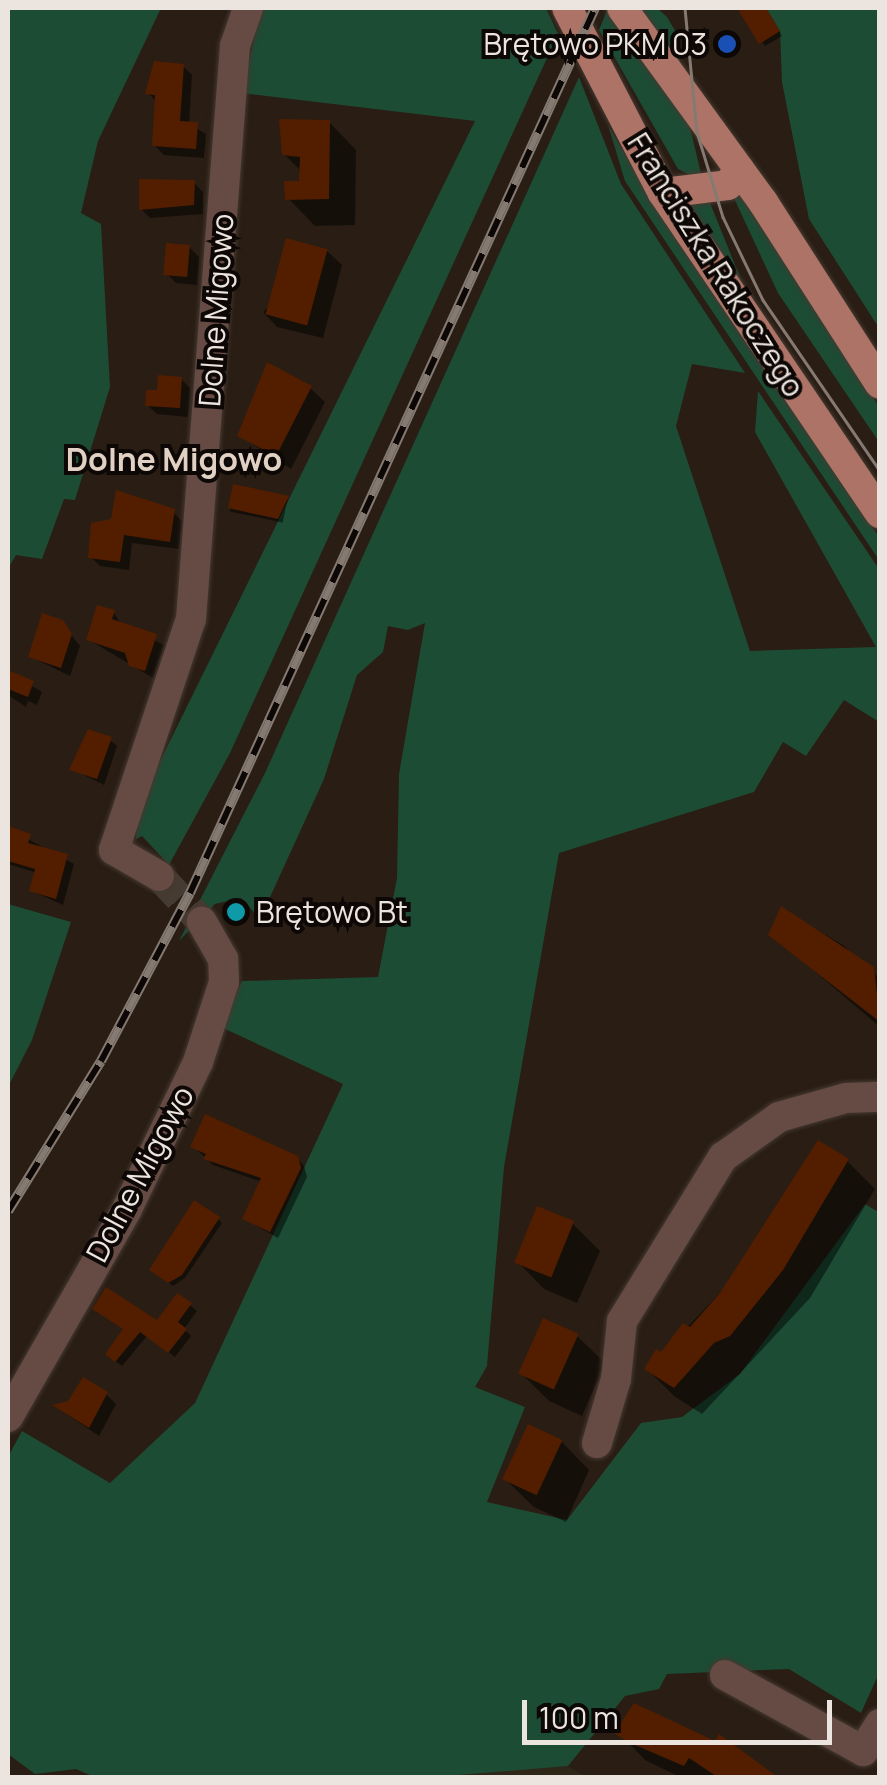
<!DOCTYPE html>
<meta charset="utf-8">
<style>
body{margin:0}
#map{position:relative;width:887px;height:1785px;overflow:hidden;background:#291d14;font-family:Manrope,sans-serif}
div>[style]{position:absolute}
.education>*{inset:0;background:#2e2616}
.green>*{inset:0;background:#1d4c35}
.shadow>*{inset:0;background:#0007;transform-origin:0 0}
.building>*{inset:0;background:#531e00;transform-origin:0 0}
.minor-tunnel>*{height:30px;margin-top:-15px;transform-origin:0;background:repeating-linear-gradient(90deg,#463b32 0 30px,transparent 0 45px)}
.roads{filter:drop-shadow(0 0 2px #443930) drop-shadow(0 0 2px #443930)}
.minor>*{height:30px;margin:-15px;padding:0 15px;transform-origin:15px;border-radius:15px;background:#664a44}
.major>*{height:30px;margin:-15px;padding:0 15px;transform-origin:15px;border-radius:15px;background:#ac7366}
.tram>*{height:2.5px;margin:-1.25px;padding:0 1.25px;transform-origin:1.25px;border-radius:1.25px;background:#847a72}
.rail>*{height:10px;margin-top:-5px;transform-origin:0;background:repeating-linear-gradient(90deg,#0d0805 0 19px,#847a72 0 38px);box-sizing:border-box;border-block:2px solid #847a72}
.dots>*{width:28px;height:28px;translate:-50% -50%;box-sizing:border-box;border:5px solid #0d0805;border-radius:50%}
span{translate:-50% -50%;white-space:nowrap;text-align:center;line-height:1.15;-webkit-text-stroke:8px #0d0805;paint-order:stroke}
.poi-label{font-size:30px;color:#ece4de}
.right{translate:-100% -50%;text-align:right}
.left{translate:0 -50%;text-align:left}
.street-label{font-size:30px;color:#ece4de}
.neighbourhood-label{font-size:32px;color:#e1d1c4;font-weight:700}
.frame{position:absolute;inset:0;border:10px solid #ece4de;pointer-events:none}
.scale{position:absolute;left:522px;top:1700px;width:310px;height:45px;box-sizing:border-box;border:5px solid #ece4de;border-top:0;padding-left:12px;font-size:30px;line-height:35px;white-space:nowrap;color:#ece4de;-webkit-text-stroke:8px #0d0805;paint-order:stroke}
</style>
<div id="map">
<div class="education">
<div style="clip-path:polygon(568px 1766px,586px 1777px,421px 1778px,475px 1770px)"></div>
</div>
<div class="green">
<div style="clip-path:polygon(8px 8px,161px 8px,98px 141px,81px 213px,101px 224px,110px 387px,75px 500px,64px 499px,42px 559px,16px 555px,8px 569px)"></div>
<div style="clip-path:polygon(261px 8px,546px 8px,558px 34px,230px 753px,169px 865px,142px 836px,136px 839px,138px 806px,475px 121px,242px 93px)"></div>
<div style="clip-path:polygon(608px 8px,689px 123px,703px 182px,678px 169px,599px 30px)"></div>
<div style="clip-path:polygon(637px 8px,657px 8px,667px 17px,677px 34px,681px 68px)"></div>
<div style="clip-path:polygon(766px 8px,879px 8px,879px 328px,809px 219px,782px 82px,780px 31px)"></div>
<div style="clip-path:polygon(579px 77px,621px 184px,745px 373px,692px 364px,676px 426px,750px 651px,876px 647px,755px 432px,758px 391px,879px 569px,879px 722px,844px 700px,806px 756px,783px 742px,754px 792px,559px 853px,504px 1167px,487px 1366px,475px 1387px,525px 1407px,487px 1502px,567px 1520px,641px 1423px,682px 1417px,740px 1374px,865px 1204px,880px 1213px,879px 1673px,861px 1713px,789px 1669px,667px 1674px,659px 1689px,625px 1696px,568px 1766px,421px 1778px,97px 1778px,76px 1769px,35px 1774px,8px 1754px,8px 1457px,22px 1431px,110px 1483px,195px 1403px,343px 1084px,221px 1027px,242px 981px,378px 977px,397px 878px,399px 774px,425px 623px,408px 630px,388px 626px,383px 652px,357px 675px,324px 779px,260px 919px,241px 898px,215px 904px,179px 941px,265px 773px)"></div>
<div style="clip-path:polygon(608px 125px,655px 206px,879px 537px,879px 560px,625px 181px)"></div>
<div style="clip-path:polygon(741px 193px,879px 407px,879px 442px,778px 293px,733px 196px)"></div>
<div style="clip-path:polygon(683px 202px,710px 203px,742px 282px,879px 490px)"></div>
<div style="clip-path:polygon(8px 904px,71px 922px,32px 1040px,8px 1087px)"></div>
</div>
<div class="shadow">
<div style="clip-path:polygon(740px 8px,765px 8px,782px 36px,765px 46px)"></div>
<div style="clip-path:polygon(183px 66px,192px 75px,189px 124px,206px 134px,204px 158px,164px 155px,154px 145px,157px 102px,148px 93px)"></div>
<div style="clip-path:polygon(329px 122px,356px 150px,355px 225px,315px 226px,288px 198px,301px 184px,302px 172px,284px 154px)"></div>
<div style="clip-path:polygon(194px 183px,203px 192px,203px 214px,150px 218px,141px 209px)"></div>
<div style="clip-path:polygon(189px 247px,199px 257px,197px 285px,176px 283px,167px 274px)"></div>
<div style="clip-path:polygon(327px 251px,342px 265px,323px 338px,277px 327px,263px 312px)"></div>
<div style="clip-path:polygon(181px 379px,190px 388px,188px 417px,157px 414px,147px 405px)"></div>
<div style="clip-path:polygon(310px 388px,325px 402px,291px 469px,240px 436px)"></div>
<div style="left:235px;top:487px;width:54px;height:25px;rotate:12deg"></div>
<div style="clip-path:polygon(173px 512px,182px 521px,179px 549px,132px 543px,129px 570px,100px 566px,91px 557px,94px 525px)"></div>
<div style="clip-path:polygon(114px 613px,121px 624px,164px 645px,153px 678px,89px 640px)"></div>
<div style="clip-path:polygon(62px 623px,80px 646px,70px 676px,31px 657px)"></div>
<div style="clip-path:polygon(12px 674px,42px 692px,37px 705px,28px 701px,26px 707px,8px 695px)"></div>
<div style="clip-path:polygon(110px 740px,117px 746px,104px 785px,72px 769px)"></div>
<div style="clip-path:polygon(11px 830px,74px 864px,63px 905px,32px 891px,37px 873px,8px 864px)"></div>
<div style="clip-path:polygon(782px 909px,843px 945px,880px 979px,880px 1027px,771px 934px)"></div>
<div style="clip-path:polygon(193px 1146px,297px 1158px,304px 1166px,307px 1177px,278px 1238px,245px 1219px,262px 1182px,213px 1165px)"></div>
<div style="clip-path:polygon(847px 1161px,875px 1189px,810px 1298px,702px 1414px,674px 1396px,647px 1369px)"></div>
<div style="clip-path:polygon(218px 1219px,222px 1223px,185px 1278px,173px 1286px,156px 1274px)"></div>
<div style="clip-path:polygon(572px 1223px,600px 1251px,577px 1303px,544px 1289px,517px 1261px)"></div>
<div style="clip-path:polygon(178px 1296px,197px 1311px,184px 1329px,191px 1336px,175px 1357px,147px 1336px,122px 1366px,114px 1360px,125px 1330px,158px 1323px)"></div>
<div style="clip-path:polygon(577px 1336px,605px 1363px,582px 1416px,549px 1401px,522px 1374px)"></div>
<div style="clip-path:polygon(106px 1394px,116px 1404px,99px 1436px,56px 1407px)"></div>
<div style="clip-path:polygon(562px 1442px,589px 1470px,566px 1522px,534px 1507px,506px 1480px)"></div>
<div style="clip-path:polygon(618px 1732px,772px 1778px,682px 1778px,645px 1760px)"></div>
</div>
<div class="building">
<div style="clip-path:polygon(737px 8px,766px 8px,780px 31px,759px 44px)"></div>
<div style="clip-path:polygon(154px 61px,184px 64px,180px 121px,198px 122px,196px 149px,152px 146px,155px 95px,145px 94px)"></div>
<div style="clip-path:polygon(279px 119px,330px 120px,329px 199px,285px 200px,284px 181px,299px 181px,300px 157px,282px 155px)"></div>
<div style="clip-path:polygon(139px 179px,195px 180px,194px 205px,139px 210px)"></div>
<div style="left:286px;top:238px;width:43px;height:79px;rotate:15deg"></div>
<div style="left:166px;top:243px;width:24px;height:32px;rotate:5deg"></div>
<div style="clip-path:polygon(267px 362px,312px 386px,276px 456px,237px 436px)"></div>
<div style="clip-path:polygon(158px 375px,182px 377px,180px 408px,145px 406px,146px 390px,157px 390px)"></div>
<div style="clip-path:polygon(233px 484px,257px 489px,289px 496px,278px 519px,228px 508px)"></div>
<div style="clip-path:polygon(116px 490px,175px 509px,170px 542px,124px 535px,120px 562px,88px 558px,91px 523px,111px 519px)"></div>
<div style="clip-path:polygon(97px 605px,115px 610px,112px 619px,157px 634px,145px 671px,129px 666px,125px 653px,86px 640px)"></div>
<div style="clip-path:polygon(42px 613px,63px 620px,72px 634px,61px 668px,28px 657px)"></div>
<div style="clip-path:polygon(8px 670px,34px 681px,28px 697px,8px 689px)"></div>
<div style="clip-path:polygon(88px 729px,112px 737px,97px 779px,69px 770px)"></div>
<div style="clip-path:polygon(8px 826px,31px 834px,28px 843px,68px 854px,56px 899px,29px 891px,35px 869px,8px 861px)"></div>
<div style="clip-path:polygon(781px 906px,874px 967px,880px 1022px,768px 935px)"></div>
<div style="clip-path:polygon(205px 1114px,298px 1156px,301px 1168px,270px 1232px,242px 1219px,261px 1178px,203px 1159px,206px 1154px,190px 1147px)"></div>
<div style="clip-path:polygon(818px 1140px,849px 1159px,783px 1270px,730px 1336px,714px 1343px,674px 1388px,644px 1369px,656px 1349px,661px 1352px,683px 1323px,690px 1327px,720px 1293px)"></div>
<div style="clip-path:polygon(194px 1200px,220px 1217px,182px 1275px,168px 1283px,149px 1270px)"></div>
<div style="left:537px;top:1206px;width:40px;height:61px;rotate:22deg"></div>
<div style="clip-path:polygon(106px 1287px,157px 1320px,177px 1293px,192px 1303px,178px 1322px,187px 1329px,168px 1353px,140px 1332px,115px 1362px,105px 1354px,123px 1329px,92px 1309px)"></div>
<div style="left:543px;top:1318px;width:39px;height:61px;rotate:24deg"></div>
<div style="clip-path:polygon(83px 1377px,108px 1392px,89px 1428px,52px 1405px,68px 1401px)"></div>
<div style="left:528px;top:1424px;width:38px;height:61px;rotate:25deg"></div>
<div style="clip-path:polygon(634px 1703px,715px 1741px,719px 1734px,779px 1778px,719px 1778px,689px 1758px,684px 1766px,628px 1742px,614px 1733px)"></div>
</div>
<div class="minor-tunnel">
<div style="left:159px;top:876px;width:63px;rotate:46.9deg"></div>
</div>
<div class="roads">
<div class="minor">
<div style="left:159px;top:876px;width:52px;rotate:-150deg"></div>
<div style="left:114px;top:850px;width:243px;rotate:-71.6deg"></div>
<div style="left:191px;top:619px;width:575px;rotate:-85.61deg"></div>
<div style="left:235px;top:46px;width:40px;rotate:-71.1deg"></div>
<div style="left:8px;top:1417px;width:240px;rotate:-60.2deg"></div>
<div style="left:127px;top:1209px;width:163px;rotate:-64.2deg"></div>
<div style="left:198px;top:1062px;width:84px;rotate:-72deg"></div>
<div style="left:224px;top:982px;width:23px;rotate:-92deg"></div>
<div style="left:223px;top:959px;width:43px;rotate:-119.6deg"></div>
<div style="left:597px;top:1443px;width:67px;rotate:-73.5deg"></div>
<div style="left:616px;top:1379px;width:58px;rotate:-84.1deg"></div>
<div style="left:622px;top:1321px;width:193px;rotate:-58.4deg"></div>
<div style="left:723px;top:1157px;width:69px;rotate:-35.5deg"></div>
<div style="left:779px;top:1117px;width:70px;rotate:-15.8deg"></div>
<div style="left:846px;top:1098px;width:34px;rotate:-2deg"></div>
<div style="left:725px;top:1675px;width:158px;rotate:28.8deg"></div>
<div style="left:863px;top:1751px;width:32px;rotate:-58deg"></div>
</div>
<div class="major">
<div style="left:567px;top:8px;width:208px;rotate:62.6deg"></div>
<div style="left:663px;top:193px;width:387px;rotate:55.9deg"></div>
<div style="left:622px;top:8px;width:240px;rotate:54deg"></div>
<div style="left:763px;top:202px;width:216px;rotate:57.3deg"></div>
<div style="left:663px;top:193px;width:65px;rotate:-7deg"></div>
<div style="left:728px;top:185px;width:19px;rotate:-54deg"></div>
</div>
</div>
<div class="tram">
<div style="left:685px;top:8px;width:125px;rotate:84.5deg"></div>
<div style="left:697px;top:132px;width:89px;rotate:73deg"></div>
<div style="left:723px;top:217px;width:92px;rotate:64.3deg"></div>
<div style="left:763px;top:300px;width:207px;rotate:55.6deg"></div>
</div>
<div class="rail">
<div style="left:8px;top:1211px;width:176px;rotate:-58.2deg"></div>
<div style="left:101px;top:1061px;width:190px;rotate:-62.1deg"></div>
<div style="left:190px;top:893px;width:973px;rotate:-65.41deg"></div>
</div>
<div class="dots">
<div style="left:727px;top:44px;background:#1a4fb4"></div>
<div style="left:236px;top:912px;background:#0f9aa8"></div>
</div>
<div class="poi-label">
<span class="right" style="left:707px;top:44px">Brętowo PKM 03</span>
<span class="left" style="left:256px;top:912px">Brętowo Bt</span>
</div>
<div class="street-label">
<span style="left:716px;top:265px;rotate:58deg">Franciszka Rakoczego</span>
<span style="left:216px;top:310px;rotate:-86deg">Dolne Migowo</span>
<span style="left:140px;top:1174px;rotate:-62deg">Dolne Migowo</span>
</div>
<div class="neighbourhood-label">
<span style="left:174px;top:459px">Dolne Migowo</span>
</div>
<div class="frame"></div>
<div class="scale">100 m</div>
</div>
